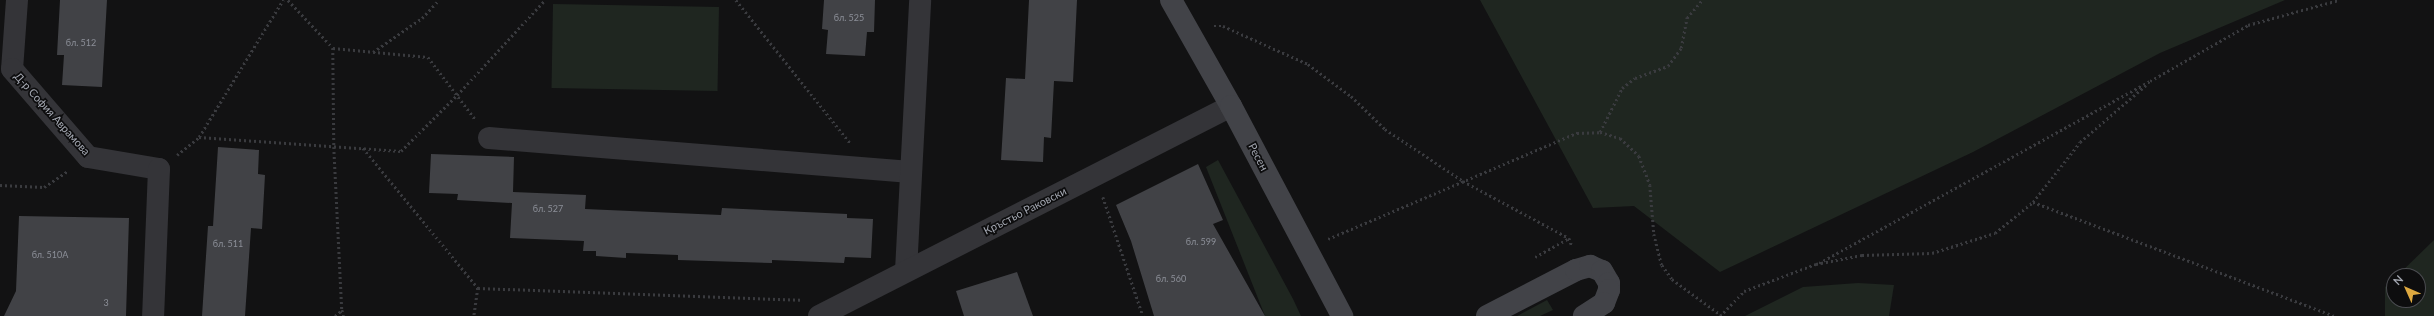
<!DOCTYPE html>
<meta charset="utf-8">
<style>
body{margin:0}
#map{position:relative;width:2434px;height:316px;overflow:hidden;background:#121213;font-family:Lato,sans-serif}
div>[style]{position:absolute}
.green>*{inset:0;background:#1f2620;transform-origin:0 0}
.building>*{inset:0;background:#414246}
.path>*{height:2.5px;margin-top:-1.25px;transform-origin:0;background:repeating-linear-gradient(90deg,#3a3b3f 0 2px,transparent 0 5px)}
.street>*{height:22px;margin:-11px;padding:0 11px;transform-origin:11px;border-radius:11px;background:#343438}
.secondary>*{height:22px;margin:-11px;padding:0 11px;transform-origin:11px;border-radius:11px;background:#424348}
span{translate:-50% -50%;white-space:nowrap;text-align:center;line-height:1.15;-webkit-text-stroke:3.5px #0d0d0e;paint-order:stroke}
.number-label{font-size:9px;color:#8c8f98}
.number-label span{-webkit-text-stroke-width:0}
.street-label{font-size:11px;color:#a5a9b3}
.north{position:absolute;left:2386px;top:268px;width:40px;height:40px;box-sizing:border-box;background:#0d0d0e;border:1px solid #4a4b50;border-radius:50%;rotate:315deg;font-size:11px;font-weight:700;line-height:16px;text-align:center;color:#a5a9b3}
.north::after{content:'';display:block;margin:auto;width:14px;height:18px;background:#dea940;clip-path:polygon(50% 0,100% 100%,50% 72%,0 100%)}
</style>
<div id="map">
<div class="green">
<div style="clip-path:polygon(1480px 0,2285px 0,2160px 53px,1973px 152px,1720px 272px,1634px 206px,1593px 208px)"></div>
<div style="left:553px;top:4px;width:166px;height:84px;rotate:1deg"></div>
<div style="clip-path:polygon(1218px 160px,1293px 299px,1301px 316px,1265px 316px,1206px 167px)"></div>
<div style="clip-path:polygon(2434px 240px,2434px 316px,2385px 316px,2385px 287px,2394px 279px,2394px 300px,2418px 300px,2418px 276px,2397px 276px)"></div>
<div style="clip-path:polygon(1858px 283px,1894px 285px,1889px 316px,1745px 316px,1803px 287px)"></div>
<div style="clip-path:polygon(1547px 300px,1553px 310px,1540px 316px,1517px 316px)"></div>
</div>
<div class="building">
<div style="clip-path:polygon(60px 0,107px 0,102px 87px,62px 85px,64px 55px,57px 55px)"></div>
<div style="clip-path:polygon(824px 0,875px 0,874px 32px,867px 32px,865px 56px,826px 54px,828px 30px,822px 29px)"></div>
<div style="clip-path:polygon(1029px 0,1077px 0,1073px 82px,1054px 81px,1051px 138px,1044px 137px,1043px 162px,1001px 160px,1006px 78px,1025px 79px)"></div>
<div style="clip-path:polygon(218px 147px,259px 150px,258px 174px,265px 175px,262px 229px,251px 228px,245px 316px,202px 316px,208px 226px,213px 226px)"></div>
<div style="clip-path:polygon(431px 154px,514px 157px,513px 192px,586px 195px,585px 209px,721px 215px,722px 208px,847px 214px,847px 218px,873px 219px,871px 258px,845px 257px,844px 263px,772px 260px,772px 263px,678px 260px,678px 255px,626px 253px,626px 258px,596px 256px,596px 251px,583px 251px,584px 241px,510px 238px,512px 203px,457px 200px,458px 194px,429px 193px)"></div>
<div style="clip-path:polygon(1198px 164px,1223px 220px,1213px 224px,1265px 316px,1154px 316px,1131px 241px,1116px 205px)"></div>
<div style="clip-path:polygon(19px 216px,129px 218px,126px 316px,4px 316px,16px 291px)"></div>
<div style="clip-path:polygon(1017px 272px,1033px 316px,964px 316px,956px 291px)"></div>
</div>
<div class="path">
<div style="left:288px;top:0;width:66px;rotate:46.8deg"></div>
<div style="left:333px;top:48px;width:99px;rotate:89.4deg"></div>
<div style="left:334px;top:147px;width:163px;rotate:87.2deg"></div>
<div style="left:342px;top:310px;width:6px;rotate:72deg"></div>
<div style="left:736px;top:0;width:183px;rotate:51.4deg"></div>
<div style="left:1214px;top:26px;width:9px"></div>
<div style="left:1223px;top:26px;width:93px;rotate:24.1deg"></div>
<div style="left:1308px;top:64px;width:54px;rotate:36.7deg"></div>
<div style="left:1351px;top:96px;width:47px;rotate:44.1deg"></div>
<div style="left:1385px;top:129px;width:94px;rotate:33.7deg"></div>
<div style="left:1463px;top:181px;width:120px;rotate:28.3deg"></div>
<div style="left:1569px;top:238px;width:9px;rotate:69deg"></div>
<div style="left:333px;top:48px;width:95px;rotate:5.4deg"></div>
<div style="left:428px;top:57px;width:78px;rotate:52.8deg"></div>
<div style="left:373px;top:52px;width:60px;rotate:-34.8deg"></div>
<div style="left:422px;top:18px;width:25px;rotate:-47deg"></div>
<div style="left:2150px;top:81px;width:113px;rotate:-29.7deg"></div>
<div style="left:2248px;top:25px;width:94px;rotate:-15.4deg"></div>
<div style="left:1600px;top:132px;width:49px;rotate:-63.4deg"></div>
<div style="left:1622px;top:88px;width:16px;rotate:-38deg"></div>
<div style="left:1635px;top:78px;width:35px;rotate:-20deg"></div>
<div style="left:1668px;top:66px;width:22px;rotate:-54deg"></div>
<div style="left:1681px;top:48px;width:31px;rotate:-79deg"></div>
<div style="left:1687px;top:18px;width:23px;rotate:-50deg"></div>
<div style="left:199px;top:137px;width:202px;rotate:4deg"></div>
<div style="left:401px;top:151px;width:79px;rotate:-45deg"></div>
<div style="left:457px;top:95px;width:129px;rotate:-47.2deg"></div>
<div style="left:363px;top:148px;width:181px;rotate:50.6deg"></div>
<div style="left:478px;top:288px;width:28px;rotate:98deg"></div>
<div style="left:177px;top:155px;width:28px;rotate:-39deg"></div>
<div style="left:199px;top:137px;width:161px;rotate:-58.5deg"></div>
<div style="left:0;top:185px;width:44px;rotate:2.6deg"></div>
<div style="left:44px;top:187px;width:29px;rotate:-34deg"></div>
<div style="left:1103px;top:197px;width:126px;rotate:71.4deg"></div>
<div style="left:2033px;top:202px;width:76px;rotate:-51.9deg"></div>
<div style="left:2080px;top:142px;width:87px;rotate:-40.8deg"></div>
<div style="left:1328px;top:239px;width:271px;rotate:-23.1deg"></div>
<div style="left:1577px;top:133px;width:23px;rotate:-2deg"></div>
<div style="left:1600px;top:132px;width:21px;rotate:17deg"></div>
<div style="left:1620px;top:138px;width:26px;rotate:43deg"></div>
<div style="left:1639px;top:156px;width:31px;rotate:69deg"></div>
<div style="left:1650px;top:185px;width:49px;rotate:85.3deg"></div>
<div style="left:1654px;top:234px;width:32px;rotate:76deg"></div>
<div style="left:1662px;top:265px;width:17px;rotate:54deg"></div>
<div style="left:1672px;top:279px;width:61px;rotate:36.3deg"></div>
<div style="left:1535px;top:257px;width:39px;rotate:-29deg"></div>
<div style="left:1819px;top:263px;width:378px;rotate:-28.8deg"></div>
<div style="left:478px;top:288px;width:323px;rotate:2.1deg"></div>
<div style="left:335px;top:316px;width:9px;rotate:-41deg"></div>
<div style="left:1720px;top:316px;width:35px;rotate:-46deg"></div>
<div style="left:1744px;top:291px;width:77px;rotate:-20.6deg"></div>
<div style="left:1816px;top:264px;width:47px;rotate:-11.1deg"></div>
<div style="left:1862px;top:255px;width:70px;rotate:-1.6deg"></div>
<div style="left:1932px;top:253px;width:66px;rotate:-17.6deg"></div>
<div style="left:1995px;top:233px;width:49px;rotate:-39.2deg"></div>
<div style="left:2033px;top:202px;width:322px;rotate:20.7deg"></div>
</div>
<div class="street">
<div style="left:17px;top:0;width:69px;rotate:94.1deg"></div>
<div style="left:12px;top:69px;width:116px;rotate:49.2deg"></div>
<div style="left:88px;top:157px;width:72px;rotate:9.6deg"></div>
<div style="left:159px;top:169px;width:147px;rotate:92.3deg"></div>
<div style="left:489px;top:138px;width:423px;rotate:4.6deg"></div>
<div style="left:906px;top:271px;width:271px;rotate:-87deg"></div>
<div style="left:819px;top:316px;width:462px;rotate:-27deg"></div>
</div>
<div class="secondary">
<div style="left:1171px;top:0;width:122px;rotate:60.5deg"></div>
<div style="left:1231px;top:106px;width:238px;rotate:62.1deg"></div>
<div style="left:1487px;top:316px;width:100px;rotate:-27.3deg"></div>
<div style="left:1576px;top:270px;width:15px;rotate:-16deg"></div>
<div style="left:1590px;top:266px;width:13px;rotate:23deg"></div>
<div style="left:1602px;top:271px;width:14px;rotate:60deg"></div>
<div style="left:1609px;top:283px;width:7px;rotate:90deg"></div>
<div style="left:1609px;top:290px;width:14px;rotate:111deg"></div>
<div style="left:1604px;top:303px;width:24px;rotate:147deg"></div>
</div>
<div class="number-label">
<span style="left:849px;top:18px">бл. 525</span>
<span style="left:81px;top:43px">бл. 512</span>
<span style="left:548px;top:209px">бл. 527</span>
<span style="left:1201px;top:242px">бл. 599</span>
<span style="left:228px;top:244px">бл. 511</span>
<span style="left:50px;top:255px">бл. 510А</span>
<span style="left:1171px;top:279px">бл. 560</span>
<span style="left:106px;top:303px">3</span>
</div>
<div class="street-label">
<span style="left:52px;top:114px;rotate:48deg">Д-р София Аврамова</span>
<span style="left:1258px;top:157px;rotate:62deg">Ресен</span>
<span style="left:1025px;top:211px;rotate:-27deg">Кръстьо Раковски</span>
</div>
<div class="north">N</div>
</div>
